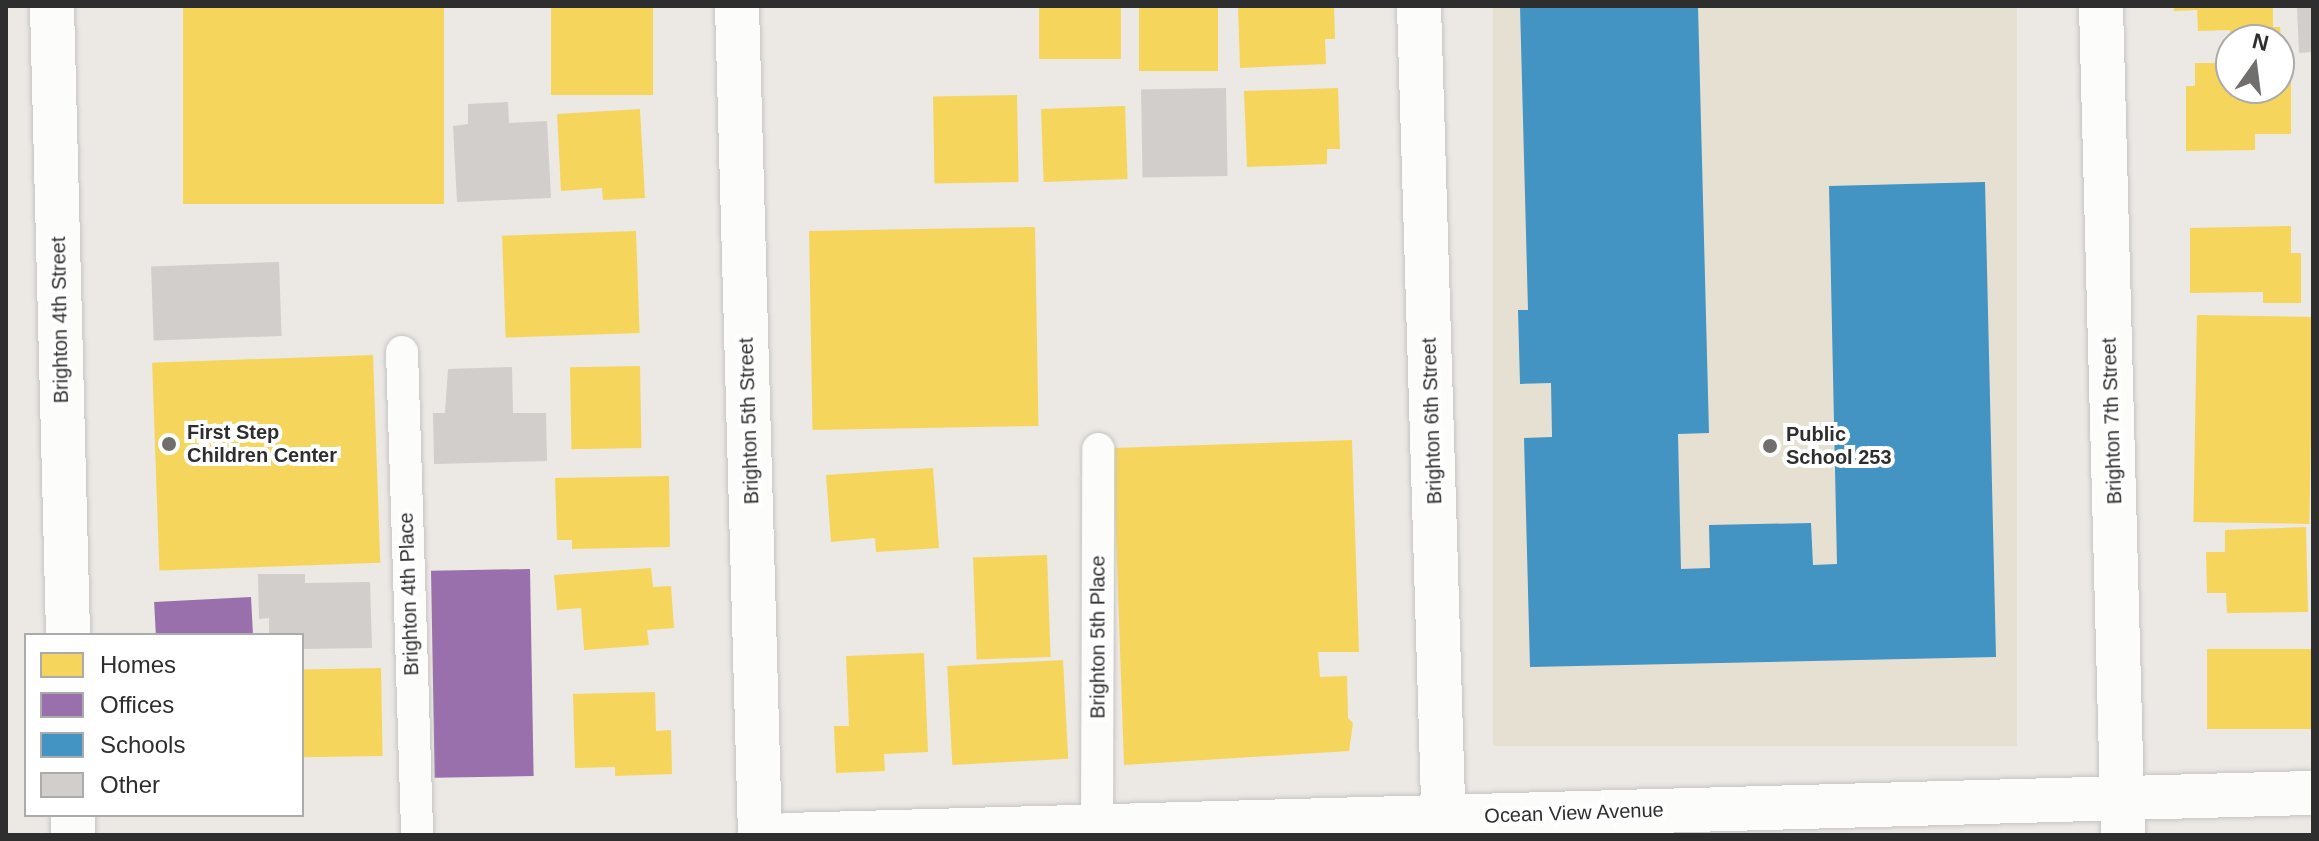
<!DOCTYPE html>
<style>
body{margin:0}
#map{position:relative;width:2319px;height:841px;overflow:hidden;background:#ece8e4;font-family:Arial,sans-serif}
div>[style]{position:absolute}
.education>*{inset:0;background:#e6e0d3;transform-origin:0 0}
.homes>*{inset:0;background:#f6d55c;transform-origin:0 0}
.offices>*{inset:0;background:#9970ab;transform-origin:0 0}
.schools>*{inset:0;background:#4393c3}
.building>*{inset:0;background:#d1cecb;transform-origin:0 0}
.roads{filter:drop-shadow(0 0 2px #c5c4c5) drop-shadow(0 0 2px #c5c4c5)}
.lane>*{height:32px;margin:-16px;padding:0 16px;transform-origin:16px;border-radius:16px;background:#fcfcfb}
.street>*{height:44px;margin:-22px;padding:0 22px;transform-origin:22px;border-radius:22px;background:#fcfcfb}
.dots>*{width:22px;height:22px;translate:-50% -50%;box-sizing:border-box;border:4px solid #fff;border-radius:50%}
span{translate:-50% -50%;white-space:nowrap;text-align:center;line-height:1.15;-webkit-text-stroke:8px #fff;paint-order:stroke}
.street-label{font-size:20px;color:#2e2e2e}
.poi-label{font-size:20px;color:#2e2e2e;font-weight:700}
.left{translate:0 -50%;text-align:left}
.frame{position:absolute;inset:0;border:8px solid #2e2e2e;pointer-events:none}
.legend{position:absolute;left:24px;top:633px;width:280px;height:184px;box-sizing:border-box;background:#fff;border:2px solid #ababab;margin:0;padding:10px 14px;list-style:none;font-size:24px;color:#2e2e2e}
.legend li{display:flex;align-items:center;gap:16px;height:40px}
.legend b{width:40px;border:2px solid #ababab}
.north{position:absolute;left:2215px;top:24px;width:80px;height:80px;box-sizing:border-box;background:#fff;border:2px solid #ababab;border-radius:50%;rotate:14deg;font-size:22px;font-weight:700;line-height:32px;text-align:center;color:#2e2e2e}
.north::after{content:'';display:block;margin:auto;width:28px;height:36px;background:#706f6e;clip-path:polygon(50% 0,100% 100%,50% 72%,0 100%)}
</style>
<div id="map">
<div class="education">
<div style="left:1493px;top:6px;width:524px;height:740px"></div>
</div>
<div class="homes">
<div style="left:183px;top:6px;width:261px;height:198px"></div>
<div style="left:551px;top:6px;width:102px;height:89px"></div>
<div style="left:1039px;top:6px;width:82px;height:53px"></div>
<div style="left:1139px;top:6px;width:79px;height:65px"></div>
<div style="clip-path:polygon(1238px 6px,1334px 6px,1335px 39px,1325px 39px,1326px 64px,1240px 68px)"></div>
<div style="clip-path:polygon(2174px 6px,2273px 6px,2273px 27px,2280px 27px,2281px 40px,2230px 40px,2230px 30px,2198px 31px,2197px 10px,2174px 11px)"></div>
<div style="clip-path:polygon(2279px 57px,2291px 57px,2291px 134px,2255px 134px,2255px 150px,2186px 151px,2186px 86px,2195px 86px,2195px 63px,2231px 63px,2231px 88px,2279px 88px)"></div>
<div style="clip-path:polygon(1338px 88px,1340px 149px,1327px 149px,1327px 164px,1247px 167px,1244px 91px)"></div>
<div style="left:1017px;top:95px;width:87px;height:84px;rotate:89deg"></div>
<div style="left:1125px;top:106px;width:73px;height:84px;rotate:88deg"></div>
<div style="clip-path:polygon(640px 109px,645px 198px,603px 200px,602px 188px,561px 191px,557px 114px)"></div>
<div style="clip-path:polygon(2291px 226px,2291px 253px,2301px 253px,2301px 303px,2263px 303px,2263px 292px,2190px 293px,2190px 228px)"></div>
<div style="left:1035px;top:227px;width:199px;height:226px;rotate:89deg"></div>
<div style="left:636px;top:231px;width:102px;height:134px;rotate:88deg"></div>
<div style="left:2197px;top:315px;width:116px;height:207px;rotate:1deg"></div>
<div style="left:373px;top:355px;width:208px;height:221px;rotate:88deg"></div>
<div style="left:640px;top:366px;width:82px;height:70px;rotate:89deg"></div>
<div style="clip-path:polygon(1352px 440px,1359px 652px,1318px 652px,1320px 677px,1347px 676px,1348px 718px,1353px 723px,1349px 751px,1124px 765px,1113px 448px)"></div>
<div style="clip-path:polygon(933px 468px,939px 548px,876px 552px,875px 538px,831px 542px,826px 475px)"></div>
<div style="clip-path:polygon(669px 476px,670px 547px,572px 549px,572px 540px,557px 540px,555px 478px)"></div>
<div style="clip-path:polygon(2306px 527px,2308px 612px,2227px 613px,2226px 593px,2207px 593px,2206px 552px,2225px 552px,2225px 530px)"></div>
<div style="left:1047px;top:555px;width:102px;height:74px;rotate:88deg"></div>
<div style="clip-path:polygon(651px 568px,653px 587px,671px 586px,674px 628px,647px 630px,649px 645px,584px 650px,581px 608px,557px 610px,554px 575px)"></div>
<div style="left:2313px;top:649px;width:80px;height:106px;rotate:90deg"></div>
<div style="clip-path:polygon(924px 653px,928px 752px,884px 754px,885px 771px,836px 773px,834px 726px,849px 726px,846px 656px)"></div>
<div style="left:1063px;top:660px;width:99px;height:116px;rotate:87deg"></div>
<div style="left:381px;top:668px;width:88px;height:79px;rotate:89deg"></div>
<div style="clip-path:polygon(655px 692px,656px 731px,671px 730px,672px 774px,615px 776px,615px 767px,575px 768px,573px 694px)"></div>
</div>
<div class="offices">
<div style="left:530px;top:569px;width:207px;height:99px;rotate:89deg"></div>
<div style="left:251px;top:597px;width:38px;height:97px;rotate:87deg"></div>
</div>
<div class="schools">
<div style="clip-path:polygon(1520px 6px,1698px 6px,1709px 433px,1678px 434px,1681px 569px,1710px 568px,1709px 525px,1811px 523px,1813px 565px,1837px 564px,1829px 186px,1985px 182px,1996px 657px,1530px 667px,1524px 438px,1552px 437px,1551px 383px,1520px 384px,1518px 310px,1528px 310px)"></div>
</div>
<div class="building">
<div style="clip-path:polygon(2297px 6px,2313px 6px,2313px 52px,2299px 53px)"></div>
<div style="left:1226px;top:88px;width:88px;height:85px;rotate:89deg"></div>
<div style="clip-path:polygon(508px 102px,509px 123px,547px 121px,551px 198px,457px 202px,453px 126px,468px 124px,468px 104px)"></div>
<div style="left:279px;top:262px;width:74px;height:128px;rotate:88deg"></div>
<div style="clip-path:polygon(512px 367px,513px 413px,546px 413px,547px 461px,434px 464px,433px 413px,445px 413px,448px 369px)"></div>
<div style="clip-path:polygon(258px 574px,305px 574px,305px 583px,370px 582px,372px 648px,302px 649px,302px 635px,269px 635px,269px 618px,259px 619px)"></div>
</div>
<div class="roads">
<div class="lane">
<div style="left:402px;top:352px;width:483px;rotate:88.2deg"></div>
<div style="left:1097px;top:826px;width:377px;rotate:-89.8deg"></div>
</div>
<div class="street">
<div style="left:52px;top:6px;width:629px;rotate:88.54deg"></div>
<div style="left:737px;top:6px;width:829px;rotate:88.41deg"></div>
<div style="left:1419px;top:6px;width:829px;rotate:88.27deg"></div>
<div style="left:2101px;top:6px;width:829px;rotate:88.48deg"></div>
<div style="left:73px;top:815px;width:20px;rotate:90deg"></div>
<div style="left:786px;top:835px;width:1528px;rotate:-1.58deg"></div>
</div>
</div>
<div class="dots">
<div style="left:169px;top:444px;background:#706f6e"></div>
<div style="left:1770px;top:446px;background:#706f6e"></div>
</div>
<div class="street-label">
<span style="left:60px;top:320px;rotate:-91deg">Brighton 4th Street</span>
<span style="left:749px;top:421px;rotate:-92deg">Brighton 5th Street</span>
<span style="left:1432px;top:421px;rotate:-92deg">Brighton 6th Street</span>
<span style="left:2112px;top:421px;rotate:-92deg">Brighton 7th Street</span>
<span style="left:409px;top:594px;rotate:-92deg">Brighton 4th Place</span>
<span style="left:1098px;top:637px;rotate:-90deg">Brighton 5th Place</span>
<span style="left:1574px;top:813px;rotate:-2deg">Ocean View Avenue</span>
</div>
<div class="poi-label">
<span class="left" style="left:187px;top:444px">First Step<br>Children Center</span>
<span class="left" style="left:1786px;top:446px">Public<br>School 253</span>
</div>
<div class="frame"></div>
<ul class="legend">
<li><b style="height:22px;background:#f6d55c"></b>Homes</li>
<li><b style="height:22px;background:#9970ab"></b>Offices</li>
<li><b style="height:22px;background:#4393c3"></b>Schools</li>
<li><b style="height:22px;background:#d1cecb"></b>Other</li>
</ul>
<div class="north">N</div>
</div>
